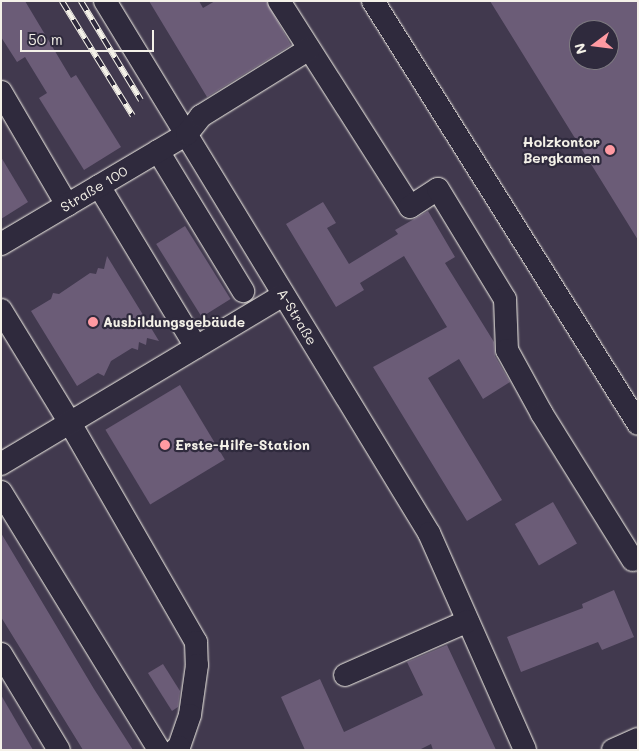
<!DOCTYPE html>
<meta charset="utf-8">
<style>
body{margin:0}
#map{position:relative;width:639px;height:751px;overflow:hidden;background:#2f2a3d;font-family:Mali,sans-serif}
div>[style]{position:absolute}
.built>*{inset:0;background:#41394e}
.building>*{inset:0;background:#6b5c77;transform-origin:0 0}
.roads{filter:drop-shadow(0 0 1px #f4f1e8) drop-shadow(0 0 1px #f4f1e8)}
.minor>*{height:22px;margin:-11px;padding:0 11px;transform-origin:11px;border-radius:11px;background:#2f2a3d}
.rail>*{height:5.5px;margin-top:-2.75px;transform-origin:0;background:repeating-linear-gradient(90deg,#2f2a3d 0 11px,#f4f1e8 0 22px);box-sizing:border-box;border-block:1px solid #f4f1e8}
.dots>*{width:14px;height:14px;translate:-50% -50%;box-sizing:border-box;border:2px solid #2f2a3d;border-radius:50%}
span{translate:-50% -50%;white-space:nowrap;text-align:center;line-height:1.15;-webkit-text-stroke:4.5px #2f2a3d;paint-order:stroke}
.poi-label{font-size:14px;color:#f4f1e8;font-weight:700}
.right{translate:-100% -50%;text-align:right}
.left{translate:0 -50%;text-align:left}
.street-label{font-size:14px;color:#f4f1e8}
.frame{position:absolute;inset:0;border:2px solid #f4f1e8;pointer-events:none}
.north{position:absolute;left:569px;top:20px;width:50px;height:50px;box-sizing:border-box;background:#2f2a3d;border:1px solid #7e7a81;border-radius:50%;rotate:255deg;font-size:14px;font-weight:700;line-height:20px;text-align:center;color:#f4f1e8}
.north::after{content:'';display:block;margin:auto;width:18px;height:22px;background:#ff9aa2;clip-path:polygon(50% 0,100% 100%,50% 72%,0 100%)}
.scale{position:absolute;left:20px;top:30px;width:134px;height:22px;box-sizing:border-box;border:2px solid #f4f1e8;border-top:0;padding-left:6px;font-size:15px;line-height:18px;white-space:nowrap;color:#f4f1e8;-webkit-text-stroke:4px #2f2a3d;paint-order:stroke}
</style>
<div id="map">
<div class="built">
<div style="clip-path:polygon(evenodd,1px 1px,638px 1px,638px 750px,1px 750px,1px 1px,579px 30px,609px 30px,609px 60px,579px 60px,579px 30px)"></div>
</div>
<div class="building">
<div style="clip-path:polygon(1px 1px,25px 1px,71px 78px,76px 75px,121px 147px,84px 170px,39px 98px,47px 93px,25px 57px,17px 62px,1px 37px)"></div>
<div style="clip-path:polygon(149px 1px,199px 1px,203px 8px,215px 1px,266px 1px,291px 45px,207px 97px)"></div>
<div style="clip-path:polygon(evenodd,490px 1px,638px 1px,638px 240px,490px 1px,579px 30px,609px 30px,609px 60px,579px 60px,579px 30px)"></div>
<div style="clip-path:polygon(1px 157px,28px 202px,1px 219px)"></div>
<div style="clip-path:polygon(323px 202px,336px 223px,327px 228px,349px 264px,398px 234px,395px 230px,428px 211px,455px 257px,445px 263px,494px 342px,495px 356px,510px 382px,483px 399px,459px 359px,428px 378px,502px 500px,467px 521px,373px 367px,447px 327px,404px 256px,360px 283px,364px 290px,336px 307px,286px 224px)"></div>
<div style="left:185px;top:226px;width:86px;height:34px;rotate:58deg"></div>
<div style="clip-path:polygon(107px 256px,159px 341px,147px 338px,146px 345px,139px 342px,138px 350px,132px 348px,111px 361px,104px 376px,98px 373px,77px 386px,31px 311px,51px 299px,53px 293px,59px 294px,90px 273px,96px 274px,98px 268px,104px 269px)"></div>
<div style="left:180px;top:385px;width:87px;height:87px;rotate:59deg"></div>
<div style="left:553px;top:502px;width:48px;height:44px;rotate:60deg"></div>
<div style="clip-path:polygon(1px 533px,94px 689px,133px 750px,83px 750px,1px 617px)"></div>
<div style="clip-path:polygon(614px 590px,634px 637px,602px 650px,598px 642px,521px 672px,507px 637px,583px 608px,582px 604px)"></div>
<div style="clip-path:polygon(447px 645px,496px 750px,433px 750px,431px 744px,419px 750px,305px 750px,281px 697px,320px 679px,344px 732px,423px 695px,407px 662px)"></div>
<div style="clip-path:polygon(163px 664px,180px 691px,178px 707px,172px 711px,148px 673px)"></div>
<div style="clip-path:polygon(1px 695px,33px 750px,1px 750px)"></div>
</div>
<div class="roads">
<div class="minor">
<div style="left:105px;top:1px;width:623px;rotate:58.66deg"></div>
<div style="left:429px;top:533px;width:237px;rotate:66.1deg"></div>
<div style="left:279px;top:1px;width:244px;rotate:57.5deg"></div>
<div style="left:410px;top:207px;width:33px;rotate:-33deg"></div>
<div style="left:438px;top:189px;width:129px;rotate:58.7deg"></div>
<div style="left:505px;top:299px;width:51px;rotate:87.8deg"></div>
<div style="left:507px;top:350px;width:73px;rotate:61.3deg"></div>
<div style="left:542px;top:414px;width:172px;rotate:58.1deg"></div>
<div style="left:373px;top:1px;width:499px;rotate:57.9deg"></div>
<div style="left:1px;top:92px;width:131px;rotate:59.7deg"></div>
<div style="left:158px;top:151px;width:164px;rotate:58.7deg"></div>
<div style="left:99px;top:186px;width:188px;rotate:58.9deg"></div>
<div style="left:1px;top:244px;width:216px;rotate:-30.6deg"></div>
<div style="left:187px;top:134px;width:23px;rotate:-52deg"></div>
<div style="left:201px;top:116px;width:127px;rotate:-31.8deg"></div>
<div style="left:1px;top:310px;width:132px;rotate:58.6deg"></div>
<div style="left:70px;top:423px;width:253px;rotate:60.1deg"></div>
<div style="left:196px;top:642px;width:23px;rotate:88deg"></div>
<div style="left:197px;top:665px;width:50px;rotate:98deg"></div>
<div style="left:190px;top:715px;width:34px;rotate:109deg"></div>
<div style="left:179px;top:747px;width:5px;rotate:143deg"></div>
<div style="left:1px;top:464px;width:329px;rotate:-30.9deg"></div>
<div style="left:1px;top:492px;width:303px;rotate:58.5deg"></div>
<div style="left:1px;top:654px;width:112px;rotate:58.9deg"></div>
<div style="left:345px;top:675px;width:134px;rotate:-23.7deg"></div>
<div style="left:613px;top:750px;width:27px;rotate:-24deg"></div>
</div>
</div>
<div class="rail">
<div style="left:62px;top:1px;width:135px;rotate:58.3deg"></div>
<div style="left:81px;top:1px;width:116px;rotate:58.8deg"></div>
</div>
<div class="dots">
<div style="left:610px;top:150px;background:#ff9aa2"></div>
<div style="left:93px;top:322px;background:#ff9aa2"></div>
<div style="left:165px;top:445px;background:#ff9aa2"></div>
</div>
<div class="poi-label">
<span class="right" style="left:600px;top:150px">Holzkontor<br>Bergkamen</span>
<span class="left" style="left:103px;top:322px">Ausbildungsgebäude</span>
<span class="left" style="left:175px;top:445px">Erste-Hilfe-Station</span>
</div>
<div class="street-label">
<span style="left:94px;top:189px;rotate:-31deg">Straße 100</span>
<span style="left:297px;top:317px;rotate:59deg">A-Straße</span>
</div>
<div class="frame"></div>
<div class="north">N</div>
<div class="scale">50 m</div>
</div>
